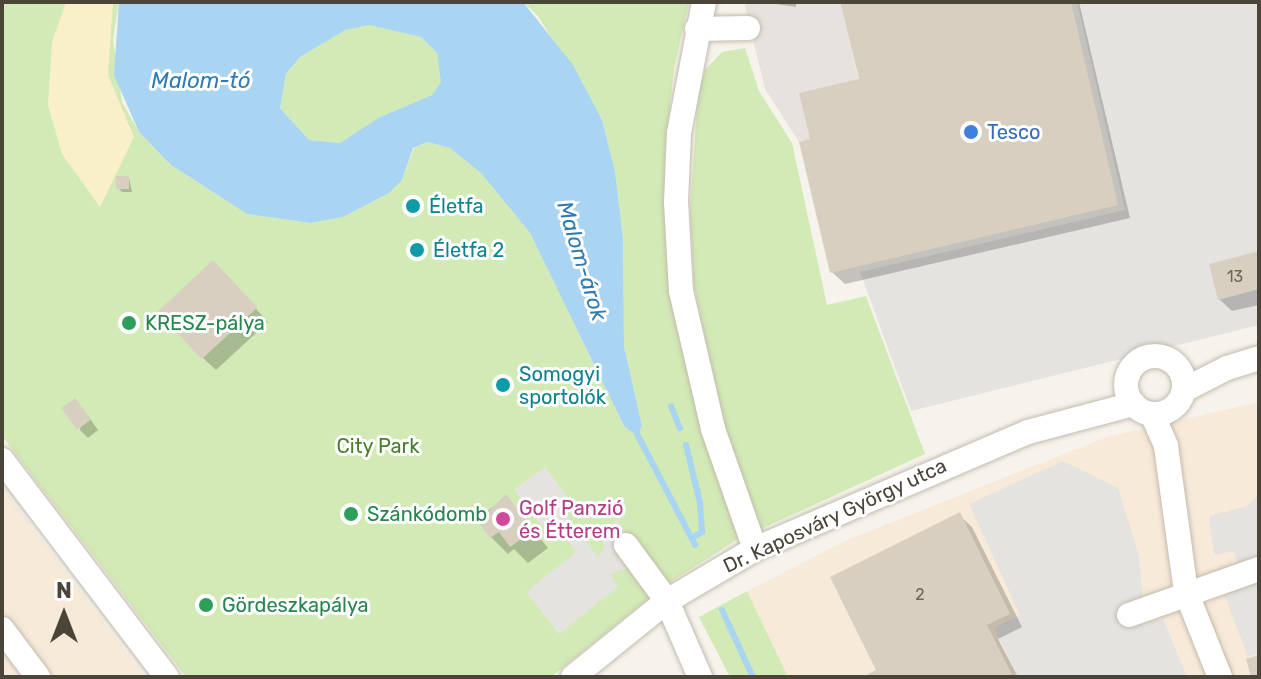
<!DOCTYPE html>
<meta charset="utf-8">
<style>
body{margin:0}
#map{position:relative;width:1261px;height:679px;overflow:hidden;background:#f6f3ec;font-family:Rubik,sans-serif}
div>[style]{position:absolute}
.commercial>*{inset:0;background:#f7ead8}
.industrial>*{inset:0;background:#e6e2dd}
.green>*{inset:0;background:#d2eab5}
.sand>*{inset:0;background:#f9efc9}
.parking>*{inset:0;background:#e5e3e0}
.water>*{inset:0;background:#a9d4f2}
.shadow>*{inset:0;background:#0003}
.stream>*{height:6px;margin:-3px;padding:0 3px;transform-origin:3px;border-radius:3px;background:#a9d4f2}
.building>*{inset:0;background:#d8cfc1;transform-origin:0 0}
.roads{filter:drop-shadow(0 0 2px #c2bbae) drop-shadow(0 0 2px #c2bbae)}
.minor>*{height:24px;margin:-12px;padding:0 12px;transform-origin:12px;border-radius:12px;background:#fff}
.minor>.ring{margin:-12px;padding:0;box-sizing:content-box;background:none;border:24px solid #fff;border-radius:50%}
.dots>*{width:22px;height:22px;translate:-50% -50%;box-sizing:border-box;border:4px solid #fff;border-radius:50%}
span{translate:-50% -50%;white-space:nowrap;text-align:center;line-height:1.15;-webkit-text-stroke:6px #fff;paint-order:stroke}
.number-label{font-size:16px;color:#6e675b}
.number-label span{-webkit-text-stroke-width:0}
.shop-label{font-size:20px;color:#366cbe}
.left{translate:0 -50%;text-align:left}
.culture-label{font-size:20px;color:#0d838f}
.leisure-label{font-size:20px;color:#27864d}
.park-label{font-size:20px;color:#4a7f2a}
.hotel-label{font-size:20px;color:#b23c85}
.street-label{font-size:20px;color:#4b4439}
.water-label{font-size:22px;color:#2e7ab2;font-style:italic}
.frame{position:absolute;inset:0;border:4px solid #4b4439;pointer-events:none}
.north{position:absolute;left:24px;top:575px;width:80px;height:80px;-webkit-text-stroke:6px #fff;paint-order:stroke;rotate:0deg;font-size:22px;font-weight:700;line-height:32px;text-align:center;color:#4b4439}
.north::after{content:'';display:block;margin:auto;width:28px;height:36px;background:#4b4439;clip-path:polygon(50% 0,100% 100%,50% 72%,0 100%)}
</style>
<div id="map">
<div class="commercial">
<div style="clip-path:polygon(1259px 402px,1259px 677px,788px 677px,747px 591px,847px 540px,1107px 437px)"></div>
<div style="clip-path:polygon(2px 487px,145px 677px,2px 677px)"></div>
</div>
<div class="industrial">
<div style="clip-path:polygon(744px 2px,840px 2px,869px 125px,799px 142px,765px 89px)"></div>
</div>
<div class="green">
<div style="clip-path:polygon(2px 2px,119px 2px,113px 39px,122px 102px,139px 132px,171px 165px,247px 214px,311px 223px,343px 217px,389px 193px,402px 180px,414px 148px,427px 142px,450px 148px,481px 173px,530px 233px,624px 426px,642px 426px,624px 346px,623px 239px,615px 171px,602px 120px,538px 16px,523px 2px,689px 2px,674px 68px,665px 154px,668px 266px,682px 350px,738px 539px,664px 586px,551px 677px,186px 677px,2px 436px)"></div>
<div style="clip-path:polygon(369px 25px,421px 37px,437px 53px,442px 82px,432px 95px,380px 117px,340px 143px,309px 140px,280px 108px,286px 74px,300px 57px,346px 29px)"></div>
<div style="clip-path:polygon(745px 48px,759px 91px,792px 143px,827px 305px,866px 296px,925px 454px,761px 529px,725px 428px,694px 287px,690px 213px,698px 92px,705px 70px,722px 52px)"></div>
<div style="clip-path:polygon(747px 591px,788px 677px,730px 677px,699px 617px)"></div>
</div>
<div class="sand">
<div style="clip-path:polygon(66px 2px,113px 2px,108px 75px,134px 137px,100px 207px,62px 154px,48px 105px,52px 42px)"></div>
</div>
<div class="parking">
<div style="clip-path:polygon(1077px 2px,1259px 2px,1259px 325px,911px 411px,860px 272px,1125px 210px)"></div>
<div style="clip-path:polygon(1063px 461px,1118px 488px,1139px 556px,1145px 623px,1163px 619px,1187px 677px,1018px 677px,994px 628px,1020px 615px,969px 504px)"></div>
<div style="clip-path:polygon(545px 467px,572px 503px,563px 510px,598px 558px,604px 547px,600px 533px,617px 520px,649px 561px,610px 574px,618px 587px,559px 634px,526px 592px,576px 552px,551px 518px,541px 525px,514px 490px)"></div>
<div style="clip-path:polygon(1259px 494px,1259px 653px,1248px 657px,1224px 594px,1243px 584px,1234px 551px,1214px 555px,1209px 516px,1247px 506px)"></div>
</div>
<div class="water">
<div style="clip-path:polygon(evenodd,119px 2px,523px 2px,573px 65px,602px 120px,615px 171px,623px 239px,624px 346px,642px 426px,637px 436px,624px 426px,530px 233px,481px 173px,450px 148px,427px 142px,413px 148px,402px 180px,389px 193px,343px 217px,311px 223px,247px 214px,171px 165px,139px 132px,114px 75px,119px 2px,369px 25px,421px 37px,437px 53px,441px 82px,432px 95px,380px 117px,340px 143px,309px 140px,280px 108px,286px 74px,300px 57px,345px 30px,369px 25px)"></div>
</div>
<div class="shadow">
<div style="clip-path:polygon(763px 2px,796px 2px,796px 7px)"></div>
<div style="clip-path:polygon(843px 2px,1079px 2px,1130px 218px,845px 284px,832px 272px,814px 140px,861px 80px)"></div>
<div style="clip-path:polygon(129px 178px,132px 192px,122px 192px,118px 188px)"></div>
<div style="clip-path:polygon(1259px 253px,1259px 305px,1232px 311px,1219px 299px)"></div>
<div style="clip-path:polygon(225px 275px,268px 322px,216px 370px,203px 358px)"></div>
<div style="clip-path:polygon(83px 409px,98px 430px,88px 438px,80px 430px)"></div>
<div style="clip-path:polygon(506px 497px,548px 548px,528px 563px,514px 549px,508px 554px,491px 537px,486px 512px)"></div>
<div style="clip-path:polygon(959px 515px,972px 527px,1022px 627px,998px 639px,1018px 677px,868px 677px,879px 671px)"></div>
</div>
<div class="stream">
<div style="left:671px;top:406px;width:24px;rotate:68deg"></div>
<div style="left:635px;top:430px;width:130px;rotate:62.4deg"></div>
<div style="left:686px;top:445px;width:60px;rotate:76.4deg"></div>
<div style="left:700px;top:503px;width:29px;rotate:86deg"></div>
<div style="left:702px;top:532px;width:12px;rotate:149deg"></div>
<div style="left:722px;top:610px;width:74px;rotate:65.2deg"></div>
</div>
<div class="building">
<div style="clip-path:polygon(840px 2px,1071px 2px,1118px 205px,830px 273px,799px 142px,810px 139px,799px 93px,859px 79px)"></div>
<div style="left:116px;top:176px;width:13px;height:13px"></div>
<div style="clip-path:polygon(1259px 251px,1259px 289px,1218px 300px,1209px 264px)"></div>
<div style="left:213px;top:260px;width:65px;height:76px;rotate:47deg"></div>
<div style="left:75px;top:398px;width:27px;height:17px;rotate:54deg"></div>
<div style="clip-path:polygon(506px 494px,533px 531px,510px 547px,499px 532px,490px 538px,478px 522px)"></div>
<div style="clip-path:polygon(960px 512px,1010px 614px,987px 625px,1013px 677px,863px 677px,876px 670px,830px 577px)"></div>
<div style="clip-path:polygon(1259px 655px,1259px 677px,1251px 677px,1246px 659px)"></div>
</div>
<div class="roads">
<div class="minor">
<div style="left:704px;top:2px;width:133px;rotate:100.8deg"></div>
<div style="left:679px;top:133px;width:69px;rotate:92.5deg"></div>
<div style="left:676px;top:202px;width:89px;rotate:86.8deg"></div>
<div style="left:681px;top:291px;width:142px;rotate:76.9deg"></div>
<div style="left:713px;top:429px;width:127px;rotate:70.7deg"></div>
<div style="left:697px;top:29px;width:51px;rotate:-1.1deg"></div>
<div class="ring" style="left:1126px;top:356px;width:34px;height:34px"></div>
<div style="left:1184px;top:390px;width:48px;rotate:-27.1deg"></div>
<div style="left:1227px;top:368px;width:34px;rotate:-17deg"></div>
<div style="left:1152px;top:414px;width:35px;rotate:66deg"></div>
<div style="left:1166px;top:446px;width:147px;rotate:82.2deg"></div>
<div style="left:1186px;top:592px;width:92px;rotate:68.2deg"></div>
<div style="left:2px;top:460px;width:273px;rotate:52.8deg"></div>
<div style="left:626px;top:545px;width:69px;rotate:53.8deg"></div>
<div style="left:667px;top:601px;width:83px;rotate:66.5deg"></div>
<div style="left:1129px;top:615px;width:138px;rotate:-19.5deg"></div>
<div style="left:2px;top:629px;width:60px;rotate:53.1deg"></div>
<div style="left:573px;top:677px;width:121px;rotate:-39deg"></div>
<div style="left:667px;top:601px;width:102px;rotate:-30.6deg"></div>
<div style="left:755px;top:549px;width:297px;rotate:-23.2deg"></div>
<div style="left:1028px;top:432px;width:109px;rotate:-14.9deg"></div>
</div>
</div>
<div class="dots">
<div style="left:971px;top:132px;background:#3f7fe0"></div>
<div style="left:413px;top:206px;background:#0f9aa8"></div>
<div style="left:417px;top:250px;background:#0f9aa8"></div>
<div style="left:129px;top:323px;background:#2e9e5b"></div>
<div style="left:503px;top:385px;background:#0f9aa8"></div>
<div style="left:351px;top:514px;background:#2e9e5b"></div>
<div style="left:503px;top:519px;background:#d1479c"></div>
<div style="left:206px;top:605px;background:#2e9e5b"></div>
</div>
<div class="number-label">
<span style="left:1235px;top:277px">13</span>
<span style="left:920px;top:595px">2</span>
</div>
<div class="shop-label">
<span class="left" style="left:987px;top:132px">Tesco</span>
</div>
<div class="culture-label">
<span class="left" style="left:429px;top:206px">Életfa</span>
<span class="left" style="left:433px;top:250px">Életfa 2</span>
<span class="left" style="left:519px;top:386px">Somogyi<br>sportolók</span>
</div>
<div class="leisure-label">
<span class="left" style="left:145px;top:323px">KRESZ-pálya</span>
<span class="left" style="left:367px;top:514px">Szánkódomb</span>
<span class="left" style="left:222px;top:605px">Gördeszkapálya</span>
</div>
<div class="park-label">
<span style="left:378px;top:446px">City Park</span>
</div>
<div class="hotel-label">
<span class="left" style="left:519px;top:520px">Golf Panzió<br>és Étterem</span>
</div>
<div class="street-label">
<span style="left:835px;top:516px;rotate:-25deg">Dr. Kaposváry György utca</span>
</div>
<div class="water-label">
<span style="left:201px;top:81px">Malom-tó</span>
<span style="left:582px;top:261px;rotate:73deg">Malom-árok</span>
</div>
<div class="frame"></div>
<div class="north">N</div>
</div>
